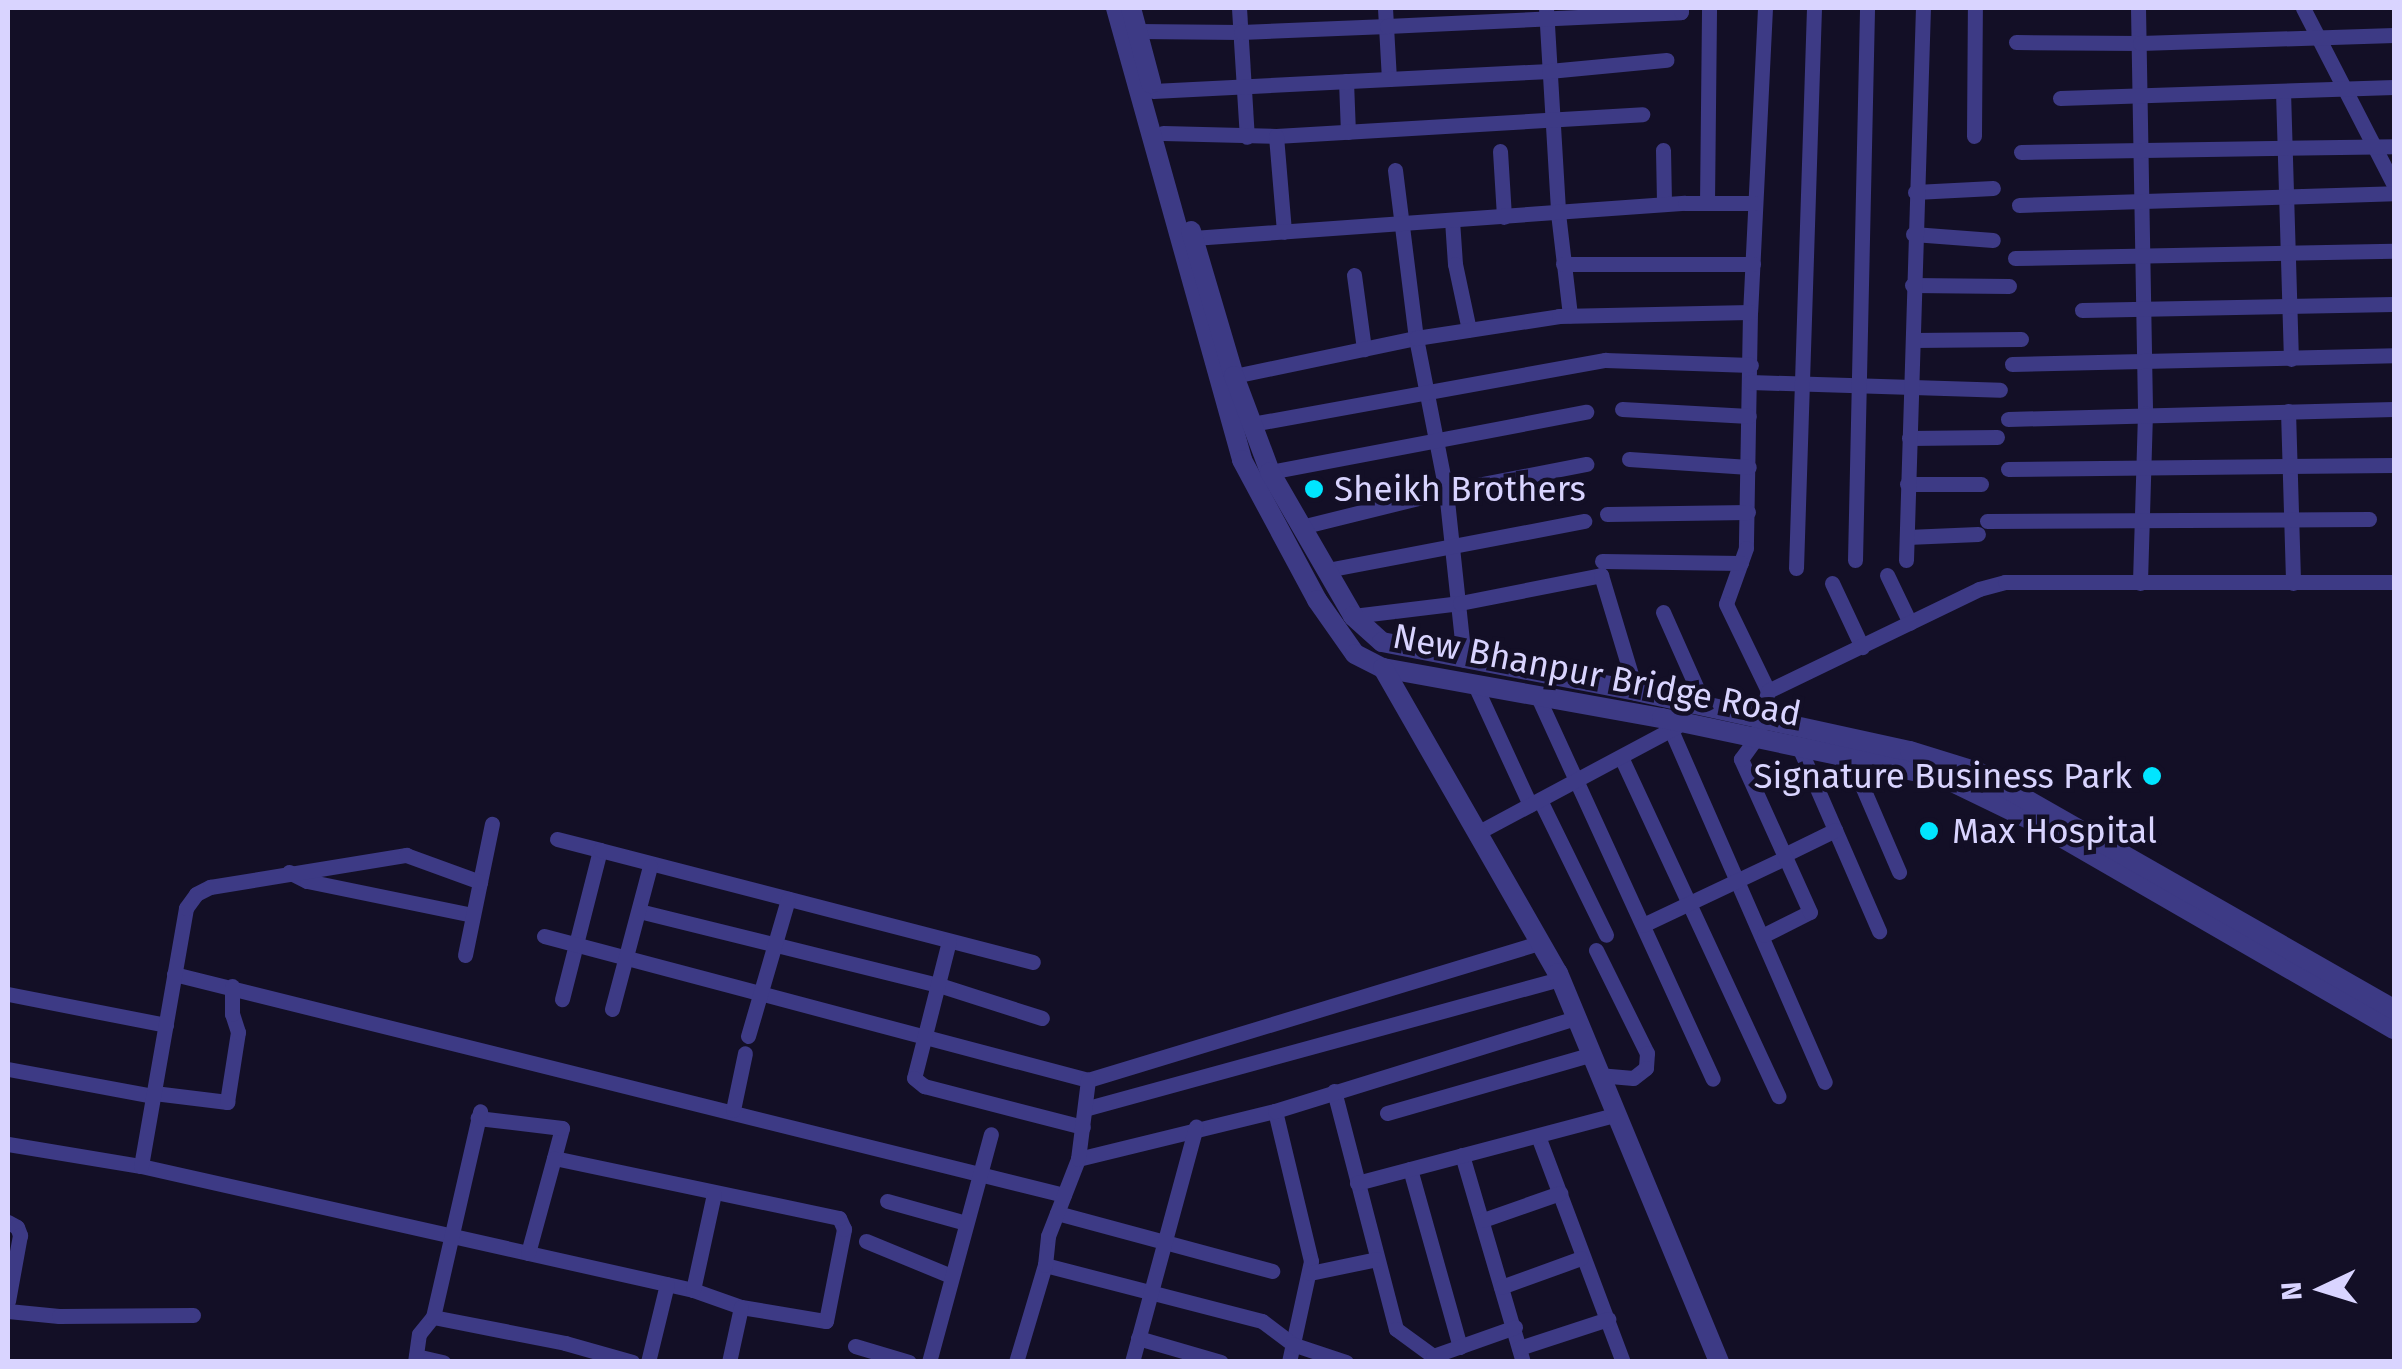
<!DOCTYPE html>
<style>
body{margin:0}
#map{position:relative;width:2402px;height:1369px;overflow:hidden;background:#130f26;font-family:"Fira Sans",sans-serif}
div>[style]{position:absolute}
.minor>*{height:15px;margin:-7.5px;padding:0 7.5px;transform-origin:7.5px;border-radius:7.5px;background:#3d3a85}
.tertiary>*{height:20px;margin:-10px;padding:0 10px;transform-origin:10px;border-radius:10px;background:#3d3a85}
.dots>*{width:28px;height:28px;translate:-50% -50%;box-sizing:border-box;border:5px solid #130f26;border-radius:50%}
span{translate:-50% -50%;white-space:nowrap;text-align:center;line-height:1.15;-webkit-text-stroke:9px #130f26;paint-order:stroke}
.poi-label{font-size:35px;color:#d9d4ff}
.left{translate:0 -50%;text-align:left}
.right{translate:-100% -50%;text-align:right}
.street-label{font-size:35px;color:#d9d4ff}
.frame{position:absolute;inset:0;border:10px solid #d9d4ff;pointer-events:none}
.north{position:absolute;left:2272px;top:1239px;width:100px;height:100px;-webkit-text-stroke:8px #130f26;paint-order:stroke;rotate:266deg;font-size:28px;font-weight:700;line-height:40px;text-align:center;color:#d9d4ff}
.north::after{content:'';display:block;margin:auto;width:35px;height:45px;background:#d9d4ff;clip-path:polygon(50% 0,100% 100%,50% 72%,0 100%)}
</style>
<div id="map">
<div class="minor">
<div style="left:1239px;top:8px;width:129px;rotate:86.5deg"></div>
<div style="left:1385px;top:8px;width:71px;rotate:86.8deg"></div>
<div style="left:1546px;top:8px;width:205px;rotate:86.6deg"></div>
<div style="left:1558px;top:213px;width:103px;rotate:83.3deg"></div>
<div style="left:1765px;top:8px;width:304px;rotate:92.8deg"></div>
<div style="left:1750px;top:312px;width:236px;rotate:91deg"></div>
<div style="left:1746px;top:548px;width:59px;rotate:109.7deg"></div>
<div style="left:1726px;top:604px;width:97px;rotate:64.2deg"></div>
<div style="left:2138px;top:8px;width:405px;rotate:89deg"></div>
<div style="left:2145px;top:413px;width:170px;rotate:91.7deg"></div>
<div style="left:2303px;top:8px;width:199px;rotate:62.8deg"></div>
<div style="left:1137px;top:31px;width:104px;rotate:0.6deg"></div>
<div style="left:1241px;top:32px;width:146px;rotate:-2.4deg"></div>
<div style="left:1387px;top:26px;width:294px;rotate:-2.7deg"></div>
<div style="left:1681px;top:12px;width:4px;rotate:-90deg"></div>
<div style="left:2016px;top:42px;width:124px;rotate:0.5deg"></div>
<div style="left:2140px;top:43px;width:254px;rotate:-1.8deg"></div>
<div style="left:1346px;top:81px;width:51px;rotate:87.8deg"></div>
<div style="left:1153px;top:91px;width:397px;rotate:-2.9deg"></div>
<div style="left:1549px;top:71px;width:118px;rotate:-5.4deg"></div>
<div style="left:2283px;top:91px;width:268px;rotate:88.3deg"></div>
<div style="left:2060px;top:98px;width:334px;rotate:-1.9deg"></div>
<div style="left:1163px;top:133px;width:113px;rotate:1.5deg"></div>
<div style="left:1276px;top:136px;width:367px;rotate:-3.4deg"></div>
<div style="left:1276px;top:136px;width:96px;rotate:85.2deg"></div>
<div style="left:1974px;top:136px;width:128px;rotate:-89.6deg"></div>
<div style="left:1663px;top:150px;width:54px;rotate:88.9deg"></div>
<div style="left:1500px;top:151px;width:66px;rotate:86.5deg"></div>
<div style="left:2021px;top:152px;width:373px;rotate:-0.9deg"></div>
<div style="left:1395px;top:170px;width:169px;rotate:82.9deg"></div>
<div style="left:1416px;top:338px;width:156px;rotate:78.9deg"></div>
<div style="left:1446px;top:491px;width:170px;rotate:83.9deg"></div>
<div style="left:1915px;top:192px;width:78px;rotate:-2.9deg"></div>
<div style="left:1707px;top:203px;width:195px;rotate:-89.4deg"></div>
<div style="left:2019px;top:205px;width:375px;rotate:-1.8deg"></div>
<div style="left:1452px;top:220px;width:44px;rotate:86.1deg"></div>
<div style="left:1455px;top:264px;width:67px;rotate:78deg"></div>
<div style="left:1913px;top:234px;width:80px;rotate:4.3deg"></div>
<div style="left:1193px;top:238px;width:493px;rotate:-4.1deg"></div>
<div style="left:1685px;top:203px;width:69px"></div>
<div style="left:2015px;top:258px;width:379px;rotate:-1.1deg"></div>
<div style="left:1563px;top:264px;width:190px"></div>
<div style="left:1354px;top:275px;width:75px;rotate:82.3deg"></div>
<div style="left:1912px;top:285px;width:97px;rotate:0.6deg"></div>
<div style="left:2082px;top:310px;width:312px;rotate:-1.1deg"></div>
<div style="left:1913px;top:340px;width:108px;rotate:-0.5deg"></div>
<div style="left:2012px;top:364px;width:382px;rotate:-1.3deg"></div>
<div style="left:1234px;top:376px;width:186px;rotate:-11.8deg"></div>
<div style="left:1416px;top:338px;width:145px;rotate:-8.7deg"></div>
<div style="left:1559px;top:316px;width:191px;rotate:-1.2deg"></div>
<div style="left:1750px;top:382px;width:250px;rotate:1.8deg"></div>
<div style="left:1622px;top:409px;width:127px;rotate:3.2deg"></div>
<div style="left:2288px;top:411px;width:172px;rotate:88.3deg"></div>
<div style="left:2008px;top:419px;width:386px;rotate:-1.5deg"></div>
<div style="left:1252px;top:424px;width:359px;rotate:-10.3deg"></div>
<div style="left:1605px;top:360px;width:146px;rotate:2deg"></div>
<div style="left:1909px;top:438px;width:88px;rotate:-0.7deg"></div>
<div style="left:1629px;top:459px;width:120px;rotate:3.8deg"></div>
<div style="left:2008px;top:469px;width:386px;rotate:-0.6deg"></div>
<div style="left:1270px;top:472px;width:322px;rotate:-10.8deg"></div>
<div style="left:1907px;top:484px;width:74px"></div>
<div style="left:1607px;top:514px;width:141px;rotate:-0.8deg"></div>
<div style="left:1987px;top:521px;width:382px;rotate:-0.3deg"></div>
<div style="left:1301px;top:527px;width:149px;rotate:-13.9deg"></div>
<div style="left:1446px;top:491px;width:143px;rotate:-10.9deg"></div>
<div style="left:1907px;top:537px;width:71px;rotate:-2.4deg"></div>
<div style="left:1855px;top:560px;width:552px;rotate:-88.75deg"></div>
<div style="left:1906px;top:560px;width:552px;rotate:-88.24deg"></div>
<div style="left:1602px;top:561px;width:139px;rotate:0.8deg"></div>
<div style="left:1796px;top:568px;width:560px;rotate:-88.16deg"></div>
<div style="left:1327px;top:570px;width:262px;rotate:-10.8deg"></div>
<div style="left:1887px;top:575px;width:53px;rotate:64.4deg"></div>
<div style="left:1832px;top:583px;width:71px;rotate:64.9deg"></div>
<div style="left:1663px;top:612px;width:104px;rotate:66.1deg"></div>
<div style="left:1353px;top:616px;width:108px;rotate:-6.9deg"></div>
<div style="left:1460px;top:603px;width:144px;rotate:-11.2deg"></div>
<div style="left:1601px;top:575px;width:121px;rotate:73.2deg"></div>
<div style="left:1474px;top:683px;width:134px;rotate:65.3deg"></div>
<div style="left:1537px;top:695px;width:422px;rotate:65.4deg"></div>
<div style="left:1671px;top:730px;width:384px;rotate:66.4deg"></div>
<div style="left:1799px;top:747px;width:201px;rotate:66.5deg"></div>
<div style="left:1621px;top:757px;width:374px;rotate:65.1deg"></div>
<div style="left:1850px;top:758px;width:124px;rotate:66.7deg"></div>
<div style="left:1540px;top:800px;width:150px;rotate:63.9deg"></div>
<div style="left:1477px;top:833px;width:227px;rotate:-28.1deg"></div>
<div style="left:557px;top:839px;width:44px;rotate:14.3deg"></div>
<div style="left:600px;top:850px;width:154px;rotate:104.3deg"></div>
<div style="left:600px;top:850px;width:447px;rotate:14.5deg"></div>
<div style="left:1784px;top:855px;width:57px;rotate:-26.1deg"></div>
<div style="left:289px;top:872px;width:20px;rotate:27deg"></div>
<div style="left:307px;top:881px;width:169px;rotate:11.6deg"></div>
<div style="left:639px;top:911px;width:309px;rotate:13.9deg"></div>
<div style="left:939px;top:985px;width:108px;rotate:17.8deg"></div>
<div style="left:1643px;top:925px;width:157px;rotate:-25.3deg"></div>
<div style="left:1764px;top:935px;width:51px;rotate:-26.6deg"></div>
<div style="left:1810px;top:912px;width:168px;rotate:-114.3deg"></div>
<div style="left:1741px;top:759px;width:26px;rotate:-54deg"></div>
<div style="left:1756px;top:738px;width:49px;rotate:-75.7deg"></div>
<div style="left:1768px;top:691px;width:234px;rotate:-25.8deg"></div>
<div style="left:1979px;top:589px;width:27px;rotate:-15deg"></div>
<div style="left:2005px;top:582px;width:389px"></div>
<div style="left:544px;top:936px;width:563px;rotate:14.83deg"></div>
<div style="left:1088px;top:1080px;width:471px;rotate:-16.9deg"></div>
<div style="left:949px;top:941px;width:141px;rotate:104.3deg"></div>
<div style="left:914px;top:1078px;width:13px;rotate:39deg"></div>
<div style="left:924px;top:1086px;width:164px;rotate:14.5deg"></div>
<div style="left:1596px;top:950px;width:115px;rotate:63.7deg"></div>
<div style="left:1647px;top:1053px;width:15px;rotate:94deg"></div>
<div style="left:1646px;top:1068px;width:16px;rotate:142deg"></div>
<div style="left:1633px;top:1078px;width:32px;rotate:-175deg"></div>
<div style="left:465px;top:955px;width:134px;rotate:-78.4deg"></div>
<div style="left:174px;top:974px;width:917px;rotate:13.95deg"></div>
<div style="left:8px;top:994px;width:161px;rotate:11.1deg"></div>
<div style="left:612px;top:1009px;width:148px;rotate:-75.1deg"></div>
<div style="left:748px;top:1036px;width:143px;rotate:-73.7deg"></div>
<div style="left:8px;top:1069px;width:147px;rotate:10.5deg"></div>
<div style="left:1334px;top:1091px;width:246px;rotate:75.4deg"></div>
<div style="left:1396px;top:1329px;width:46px;rotate:36.1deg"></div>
<div style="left:154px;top:1093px;width:74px;rotate:7deg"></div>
<div style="left:227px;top:1102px;width:71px;rotate:-81.1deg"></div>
<div style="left:238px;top:1032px;width:19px;rotate:-108deg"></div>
<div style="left:232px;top:1014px;width:28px;rotate:-90deg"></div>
<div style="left:1088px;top:1108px;width:489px;rotate:-15.3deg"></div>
<div style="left:733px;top:1110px;width:58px;rotate:-78.1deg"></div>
<div style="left:1275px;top:1111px;width:154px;rotate:76.5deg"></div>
<div style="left:1311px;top:1261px;width:103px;rotate:102.3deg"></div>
<div style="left:1387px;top:1113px;width:214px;rotate:-16deg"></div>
<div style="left:1538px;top:1136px;width:241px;rotate:69.4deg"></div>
<div style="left:8px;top:1144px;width:135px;rotate:9.4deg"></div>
<div style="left:141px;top:1166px;width:566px;rotate:12.66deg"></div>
<div style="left:693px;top:1290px;width:51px;rotate:19.5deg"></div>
<div style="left:741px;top:1307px;width:86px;rotate:9.4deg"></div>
<div style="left:826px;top:1321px;width:94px;rotate:-78.9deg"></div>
<div style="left:844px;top:1229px;width:12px;rotate:-114deg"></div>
<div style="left:839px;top:1218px;width:291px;rotate:-168.1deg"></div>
<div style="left:554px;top:1158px;width:31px;rotate:-75deg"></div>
<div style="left:562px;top:1128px;width:85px;rotate:-173.2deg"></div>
<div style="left:1462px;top:1155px;width:216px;rotate:73.6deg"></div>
<div style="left:1078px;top:1159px;width:203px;rotate:-13.7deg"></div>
<div style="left:1275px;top:1111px;width:315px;rotate:-17.2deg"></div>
<div style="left:141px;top:1166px;width:262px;rotate:-80.1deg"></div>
<div style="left:186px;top:908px;width:17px;rotate:-54deg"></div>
<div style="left:196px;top:894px;width:16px;rotate:-27deg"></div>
<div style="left:210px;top:887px;width:199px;rotate:-9.3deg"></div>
<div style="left:406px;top:855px;width:79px;rotate:20deg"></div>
<div style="left:1410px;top:1169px;width:185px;rotate:74.3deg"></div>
<div style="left:1357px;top:1183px;width:270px;rotate:-14.8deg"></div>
<div style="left:887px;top:1201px;width:82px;rotate:15.6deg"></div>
<div style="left:1057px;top:1213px;width:223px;rotate:15.1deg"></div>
<div style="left:1483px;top:1220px;width:82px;rotate:-19.3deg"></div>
<div style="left:8px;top:1222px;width:10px;rotate:29deg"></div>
<div style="left:17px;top:1227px;width:9px;rotate:69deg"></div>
<div style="left:20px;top:1235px;width:67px;rotate:100.3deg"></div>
<div style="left:866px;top:1241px;width:92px;rotate:22.4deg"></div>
<div style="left:528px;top:1253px;width:98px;rotate:-74.7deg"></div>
<div style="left:1045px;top:1265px;width:224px;rotate:14.5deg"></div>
<div style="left:1262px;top:1321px;width:38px;rotate:37deg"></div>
<div style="left:1292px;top:1344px;width:57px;rotate:18.4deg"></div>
<div style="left:1310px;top:1273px;width:68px;rotate:-11.8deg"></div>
<div style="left:1501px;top:1287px;width:85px;rotate:-19.9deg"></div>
<div style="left:693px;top:1290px;width:98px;rotate:-77.7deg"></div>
<div style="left:8px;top:1311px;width:51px;rotate:5.6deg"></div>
<div style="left:59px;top:1316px;width:134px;rotate:-0.4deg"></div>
<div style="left:433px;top:1317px;width:135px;rotate:11.1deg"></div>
<div style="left:565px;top:1343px;width:70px;rotate:15.8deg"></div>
<div style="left:1138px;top:1338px;width:86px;rotate:16.1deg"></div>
<div style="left:855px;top:1346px;width:56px;rotate:16.5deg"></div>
<div style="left:1519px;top:1348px;width:94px;rotate:-18deg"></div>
<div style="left:416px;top:1356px;width:28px;rotate:13deg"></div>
<div style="left:415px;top:1362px;width:28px;rotate:-82deg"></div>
<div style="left:419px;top:1334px;width:22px;rotate:-51deg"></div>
<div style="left:433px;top:1317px;width:211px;rotate:-77.1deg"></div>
<div style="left:648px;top:1362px;width:80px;rotate:-76.3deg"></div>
<div style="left:729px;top:1362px;width:56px;rotate:-77.7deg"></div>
<div style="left:929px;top:1362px;width:236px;rotate:-74.8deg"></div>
<div style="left:1016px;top:1362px;width:101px;rotate:-73.4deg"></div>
<div style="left:1045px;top:1265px;width:29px;rotate:-84deg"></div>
<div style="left:1048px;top:1236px;width:83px;rotate:-68.7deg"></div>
<div style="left:1078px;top:1159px;width:80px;rotate:-82.8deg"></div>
<div style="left:1132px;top:1362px;width:244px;rotate:-74.8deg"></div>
<div style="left:1433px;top:1362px;width:6px;rotate:-90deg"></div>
<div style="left:1433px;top:1356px;width:87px;rotate:-19.5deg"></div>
</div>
<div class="tertiary">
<div style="left:1116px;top:8px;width:469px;rotate:74.4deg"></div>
<div style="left:1242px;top:460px;width:159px;rotate:61.8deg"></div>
<div style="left:1317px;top:600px;width:66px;rotate:54.9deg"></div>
<div style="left:1355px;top:654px;width:31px;rotate:27deg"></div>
<div style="left:1383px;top:668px;width:283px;rotate:10.2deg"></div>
<div style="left:1662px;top:718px;width:286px;rotate:11.9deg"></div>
<div style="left:1942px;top:777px;width:106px;rotate:25.8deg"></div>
<div style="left:2037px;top:823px;width:412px;rotate:30deg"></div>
<div style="left:1131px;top:8px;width:78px;rotate:75.1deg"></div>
<div style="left:1191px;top:231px;width:151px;rotate:73.5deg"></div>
<div style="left:1234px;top:376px;width:103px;rotate:69.4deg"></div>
<div style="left:1270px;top:472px;width:166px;rotate:60deg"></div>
<div style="left:1353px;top:616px;width:39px;rotate:42deg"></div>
<div style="left:1382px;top:642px;width:259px;rotate:10.9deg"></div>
<div style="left:1636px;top:691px;width:280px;rotate:12.4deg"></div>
<div style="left:1910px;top:751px;width:71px;rotate:17.2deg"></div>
<div style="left:1978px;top:772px;width:479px;rotate:29.7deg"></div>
<div style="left:1383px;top:668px;width:352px;rotate:60.2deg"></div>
<div style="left:1558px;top:973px;width:421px;rotate:67.5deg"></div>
</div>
<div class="dots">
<div style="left:1314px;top:489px;background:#00e5ff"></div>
<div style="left:2152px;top:776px;background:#00e5ff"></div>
<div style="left:1929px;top:831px;background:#00e5ff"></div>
</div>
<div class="poi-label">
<span class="left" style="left:1334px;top:489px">Sheikh Brothers</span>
<span class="right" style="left:2132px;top:776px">Signature Business Park</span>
<span class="left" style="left:1952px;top:831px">Max Hospital</span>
</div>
<div class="street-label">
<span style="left:1597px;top:675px;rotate:11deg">New Bhanpur Bridge Road</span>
</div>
<div class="frame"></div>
<div class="north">N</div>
</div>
